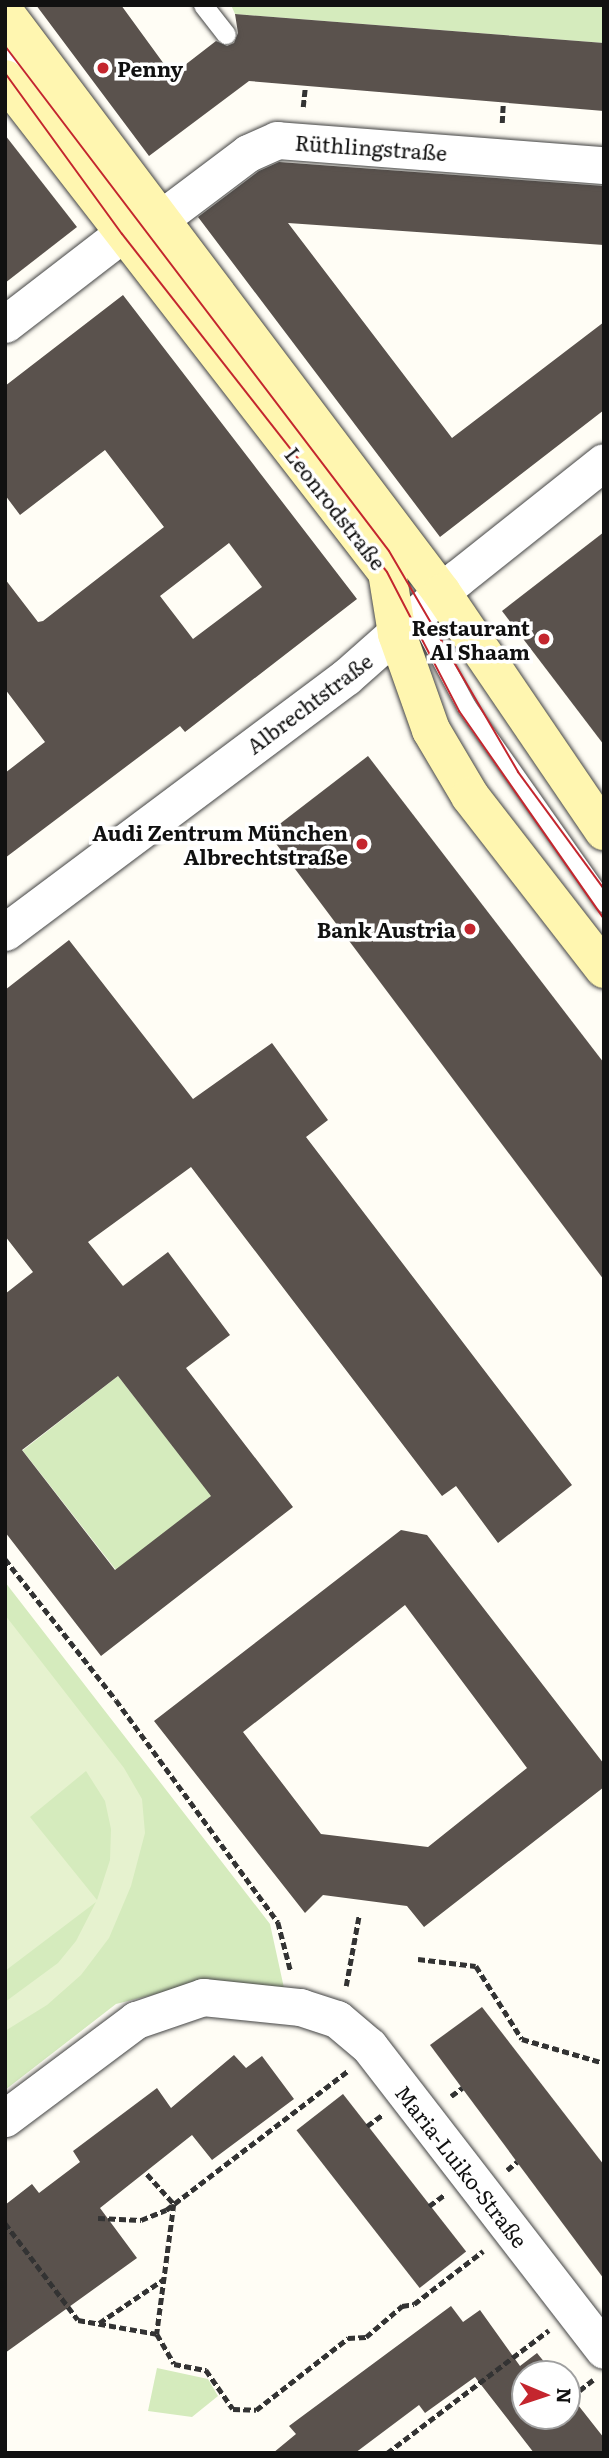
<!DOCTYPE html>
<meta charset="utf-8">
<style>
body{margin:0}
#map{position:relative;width:609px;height:2458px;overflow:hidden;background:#fffdf5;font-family:Literata,serif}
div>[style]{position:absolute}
.green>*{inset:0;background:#d5ebbd;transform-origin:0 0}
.pitch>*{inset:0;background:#e6f2cf}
.building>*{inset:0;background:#5a524d;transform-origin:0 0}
.path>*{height:4.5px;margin-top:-2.25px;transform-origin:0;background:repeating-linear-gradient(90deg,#333 0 7px,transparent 0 10.5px)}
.roads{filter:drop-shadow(0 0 2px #444) drop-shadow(0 0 2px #444)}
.service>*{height:19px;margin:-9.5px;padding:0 9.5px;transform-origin:9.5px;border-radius:9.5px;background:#fff}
.minor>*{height:37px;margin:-18.5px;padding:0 18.5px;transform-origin:18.5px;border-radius:18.5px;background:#fff}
.secondary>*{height:38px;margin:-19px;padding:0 19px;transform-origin:19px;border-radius:19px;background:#fff6b0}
.tram>*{height:2px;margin:-1px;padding:0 1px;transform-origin:1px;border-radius:1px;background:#c4262e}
.dots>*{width:19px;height:19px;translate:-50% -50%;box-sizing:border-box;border:4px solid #fff;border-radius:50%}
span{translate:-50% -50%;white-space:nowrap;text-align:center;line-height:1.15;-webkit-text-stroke:7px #fff;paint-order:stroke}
.poi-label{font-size:21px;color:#111;font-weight:700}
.left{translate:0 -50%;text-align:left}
.right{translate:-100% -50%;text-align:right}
.street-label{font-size:21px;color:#111}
.frame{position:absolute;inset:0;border:7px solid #111;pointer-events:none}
.north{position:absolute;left:511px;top:2360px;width:70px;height:70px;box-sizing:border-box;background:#fff;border:2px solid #a0a0a0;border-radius:50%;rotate:92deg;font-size:19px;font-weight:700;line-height:28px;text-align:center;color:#111}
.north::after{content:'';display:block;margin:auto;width:24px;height:32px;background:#c4262e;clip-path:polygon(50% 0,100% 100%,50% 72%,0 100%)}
</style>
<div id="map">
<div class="green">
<div style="clip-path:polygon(231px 5px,604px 5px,604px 43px,235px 14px)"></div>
<div style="left:118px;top:1376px;width:152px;height:121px;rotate:52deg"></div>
<div style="clip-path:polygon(5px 1582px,270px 1924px,284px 1988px,188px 1986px,116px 2004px,5px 2090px)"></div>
<div style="clip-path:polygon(157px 2368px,208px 2379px,218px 2396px,192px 2417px,148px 2411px)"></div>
</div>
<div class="pitch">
<div style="clip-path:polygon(evenodd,5px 1615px,124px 1768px,142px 1799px,145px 1833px,131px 1886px,109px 1938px,81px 1975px,47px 2005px,5px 2031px,5px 2002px,58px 1963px,76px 1941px,96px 1902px,5px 1971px,5px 1615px,86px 1771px,105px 1801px,111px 1829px,110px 1860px,97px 1900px,30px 1817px,86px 1771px)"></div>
</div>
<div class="building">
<div style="clip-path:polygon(36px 5px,121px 5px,172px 75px,216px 41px,227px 46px,234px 43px,238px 33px,235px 14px,604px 43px,604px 111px,249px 81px,149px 156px)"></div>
<div style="clip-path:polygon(5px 135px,77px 227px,5px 283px)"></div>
<div style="clip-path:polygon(279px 162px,604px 186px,604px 245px,288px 223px,452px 438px,604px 322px,604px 410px,440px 537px,198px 217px,259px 171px)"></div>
<div style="clip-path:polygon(evenodd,123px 295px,357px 599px,185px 732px,180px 726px,5px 858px,5px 773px,45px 742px,5px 689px,5px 579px,38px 622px,43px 621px,164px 527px,105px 450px,20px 515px,5px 495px,5px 386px,123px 295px,229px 543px,262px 587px,193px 639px,160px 596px,229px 543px)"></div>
<div style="clip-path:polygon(604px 532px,604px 745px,502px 611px)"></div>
<div style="clip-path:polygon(368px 756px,604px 1063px,604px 1280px,268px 833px)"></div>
<div style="clip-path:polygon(evenodd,69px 940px,193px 1099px,272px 1043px,328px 1120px,306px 1137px,572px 1485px,498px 1543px,456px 1486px,442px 1496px,191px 1167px,88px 1242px,123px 1286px,168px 1252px,230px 1335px,186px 1368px,293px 1507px,101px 1656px,5px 1532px,5px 1294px,33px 1272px,5px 1236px,5px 990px,69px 940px,118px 1376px,211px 1496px,115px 1570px,22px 1450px,118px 1376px)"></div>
<div style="clip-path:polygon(evenodd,401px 1530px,427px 1535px,604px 1764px,604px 1787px,424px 1927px,407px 1906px,323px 1895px,305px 1913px,154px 1721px,401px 1530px,405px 1605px,527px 1768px,428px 1847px,321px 1834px,243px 1732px,405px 1605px)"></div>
<div style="clip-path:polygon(482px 2007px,604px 2165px,604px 2279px,430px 2045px)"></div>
<div style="clip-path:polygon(234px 2055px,246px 2068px,262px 2056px,294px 2099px,212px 2160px,192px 2135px,100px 2208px,137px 2258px,5px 2353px,5px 2205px,32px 2184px,39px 2193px,80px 2162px,73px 2151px,157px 2088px,171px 2108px)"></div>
<div style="left:343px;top:2094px;width:200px;height:59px;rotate:52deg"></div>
<div style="clip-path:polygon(451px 2306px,463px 2322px,480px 2310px,520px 2366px,537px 2353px,554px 2374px,525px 2374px,525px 2416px,567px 2416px,567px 2391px,604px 2438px,604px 2453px,534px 2453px,475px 2377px,425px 2413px,419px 2405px,355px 2453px,273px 2453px,296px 2434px,289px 2426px)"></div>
</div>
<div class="path">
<div style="left:303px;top:107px;width:20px;rotate:-84deg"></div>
<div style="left:502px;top:123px;width:20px;rotate:-87deg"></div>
<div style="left:5px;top:1559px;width:179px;rotate:51.8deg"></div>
<div style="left:116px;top:1700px;width:275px;rotate:53.9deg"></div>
<div style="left:278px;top:1922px;width:52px;rotate:75.4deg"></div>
<div style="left:418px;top:1959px;width:58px;rotate:6.9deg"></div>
<div style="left:476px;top:1966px;width:86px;rotate:57.8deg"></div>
<div style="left:522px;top:2039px;width:85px;rotate:16.3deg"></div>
<div style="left:346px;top:1986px;width:72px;rotate:-79.6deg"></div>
<div style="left:451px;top:2096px;width:14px;rotate:-36deg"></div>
<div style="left:367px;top:2126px;width:19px;rotate:-36deg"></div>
<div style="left:507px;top:2170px;width:13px;rotate:-39deg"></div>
<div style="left:147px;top:2174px;width:40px;rotate:48deg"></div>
<div style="left:174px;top:2204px;width:131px;rotate:97.5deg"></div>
<div style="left:429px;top:2206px;width:19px;rotate:-36deg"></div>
<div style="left:98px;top:2218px;width:43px;rotate:2.7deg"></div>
<div style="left:141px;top:2220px;width:27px;rotate:-22deg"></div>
<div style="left:166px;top:2210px;width:229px;rotate:-37.4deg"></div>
<div style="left:5px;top:2223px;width:121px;rotate:53deg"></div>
<div style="left:78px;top:2320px;width:80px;rotate:10deg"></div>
<div style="left:157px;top:2334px;width:34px;rotate:60deg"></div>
<div style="left:174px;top:2364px;width:33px;rotate:11deg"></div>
<div style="left:206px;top:2370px;width:47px;rotate:55.3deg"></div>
<div style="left:233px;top:2409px;width:23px;rotate:2deg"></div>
<div style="left:256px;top:2410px;width:117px;rotate:-38deg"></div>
<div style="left:348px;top:2338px;width:18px;rotate:-3deg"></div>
<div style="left:366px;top:2337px;width:48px;rotate:-40.7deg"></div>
<div style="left:402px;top:2306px;width:12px;rotate:-9deg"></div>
<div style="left:414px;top:2304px;width:87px;rotate:-37.5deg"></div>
<div style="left:99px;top:2323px;width:78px;rotate:-34.1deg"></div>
<div style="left:571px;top:2397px;width:28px;rotate:-38deg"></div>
<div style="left:387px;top:2453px;width:203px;rotate:-37.2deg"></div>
<div style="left:463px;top:2453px;width:2px"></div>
</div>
<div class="roads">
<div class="service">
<div style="left:203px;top:5px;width:37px;rotate:52deg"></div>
<div style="left:5px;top:46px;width:139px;rotate:52.9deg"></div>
<div style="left:414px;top:609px;width:110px;rotate:61.8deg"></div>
<div style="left:466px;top:706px;width:240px;rotate:54.9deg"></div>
</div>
<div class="minor">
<div style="left:163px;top:217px;width:106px;rotate:-37deg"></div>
<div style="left:248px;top:153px;width:32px;rotate:-24deg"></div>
<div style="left:277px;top:140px;width:328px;rotate:4.4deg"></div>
<div style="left:5px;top:324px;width:148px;rotate:-37.6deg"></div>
<div style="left:5px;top:932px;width:426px;rotate:-36.8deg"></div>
<div style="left:346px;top:677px;width:149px;rotate:-41.5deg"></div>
<div style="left:458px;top:578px;width:186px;rotate:-38.5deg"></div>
<div style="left:5px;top:2118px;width:164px;rotate:-36.8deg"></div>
<div style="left:136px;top:2020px;width:71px;rotate:-18.9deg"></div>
<div style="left:203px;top:1997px;width:98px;rotate:5.9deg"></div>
<div style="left:300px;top:2007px;width:39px;rotate:18deg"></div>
<div style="left:337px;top:2019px;width:42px;rotate:40.2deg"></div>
<div style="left:369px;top:2046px;width:384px;rotate:52.3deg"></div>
</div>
<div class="secondary">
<div style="left:5px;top:13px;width:726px;rotate:53deg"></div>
<div style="left:442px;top:593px;width:288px;rotate:55.8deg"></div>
<div style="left:5px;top:79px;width:624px;rotate:52.23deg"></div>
<div style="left:387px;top:572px;width:63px;rotate:80.8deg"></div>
<div style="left:397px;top:634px;width:102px;rotate:70.5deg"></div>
<div style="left:431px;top:730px;width:77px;rotate:59.4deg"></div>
<div style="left:470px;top:796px;width:219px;rotate:52.2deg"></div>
</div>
</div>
<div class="tram">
<div style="left:5px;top:46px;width:634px;rotate:52.75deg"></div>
<div style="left:389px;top:551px;width:256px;rotate:59.7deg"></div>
<div style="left:518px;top:772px;width:145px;rotate:53.7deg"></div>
<div style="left:5px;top:73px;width:199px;rotate:54deg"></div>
<div style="left:122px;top:234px;width:429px;rotate:51.9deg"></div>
<div style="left:387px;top:572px;width:157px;rotate:62.6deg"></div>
<div style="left:459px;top:711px;width:254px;rotate:55.1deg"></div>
</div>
<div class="dots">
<div style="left:103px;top:68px;background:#c4262e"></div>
<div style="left:544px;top:639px;background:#c4262e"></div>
<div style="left:362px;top:844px;background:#c4262e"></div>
<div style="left:470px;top:929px;background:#c4262e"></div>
</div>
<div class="poi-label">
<span class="left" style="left:117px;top:68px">Penny</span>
<span class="right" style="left:530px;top:639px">Restaurant<br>Al Shaam</span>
<span class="right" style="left:348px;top:844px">Audi Zentrum München<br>Albrechtstraße</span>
<span class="right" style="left:456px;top:929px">Bank Austria</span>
</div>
<div class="street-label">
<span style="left:371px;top:147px;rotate:4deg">Rüthlingstraße</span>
<span style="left:336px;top:508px;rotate:52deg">Leonrodstraße</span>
<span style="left:309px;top:703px;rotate:-37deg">Albrechtstraße</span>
<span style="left:462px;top:2166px;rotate:52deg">Maria-Luiko-Straße</span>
</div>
<div class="frame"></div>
<div class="north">N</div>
</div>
